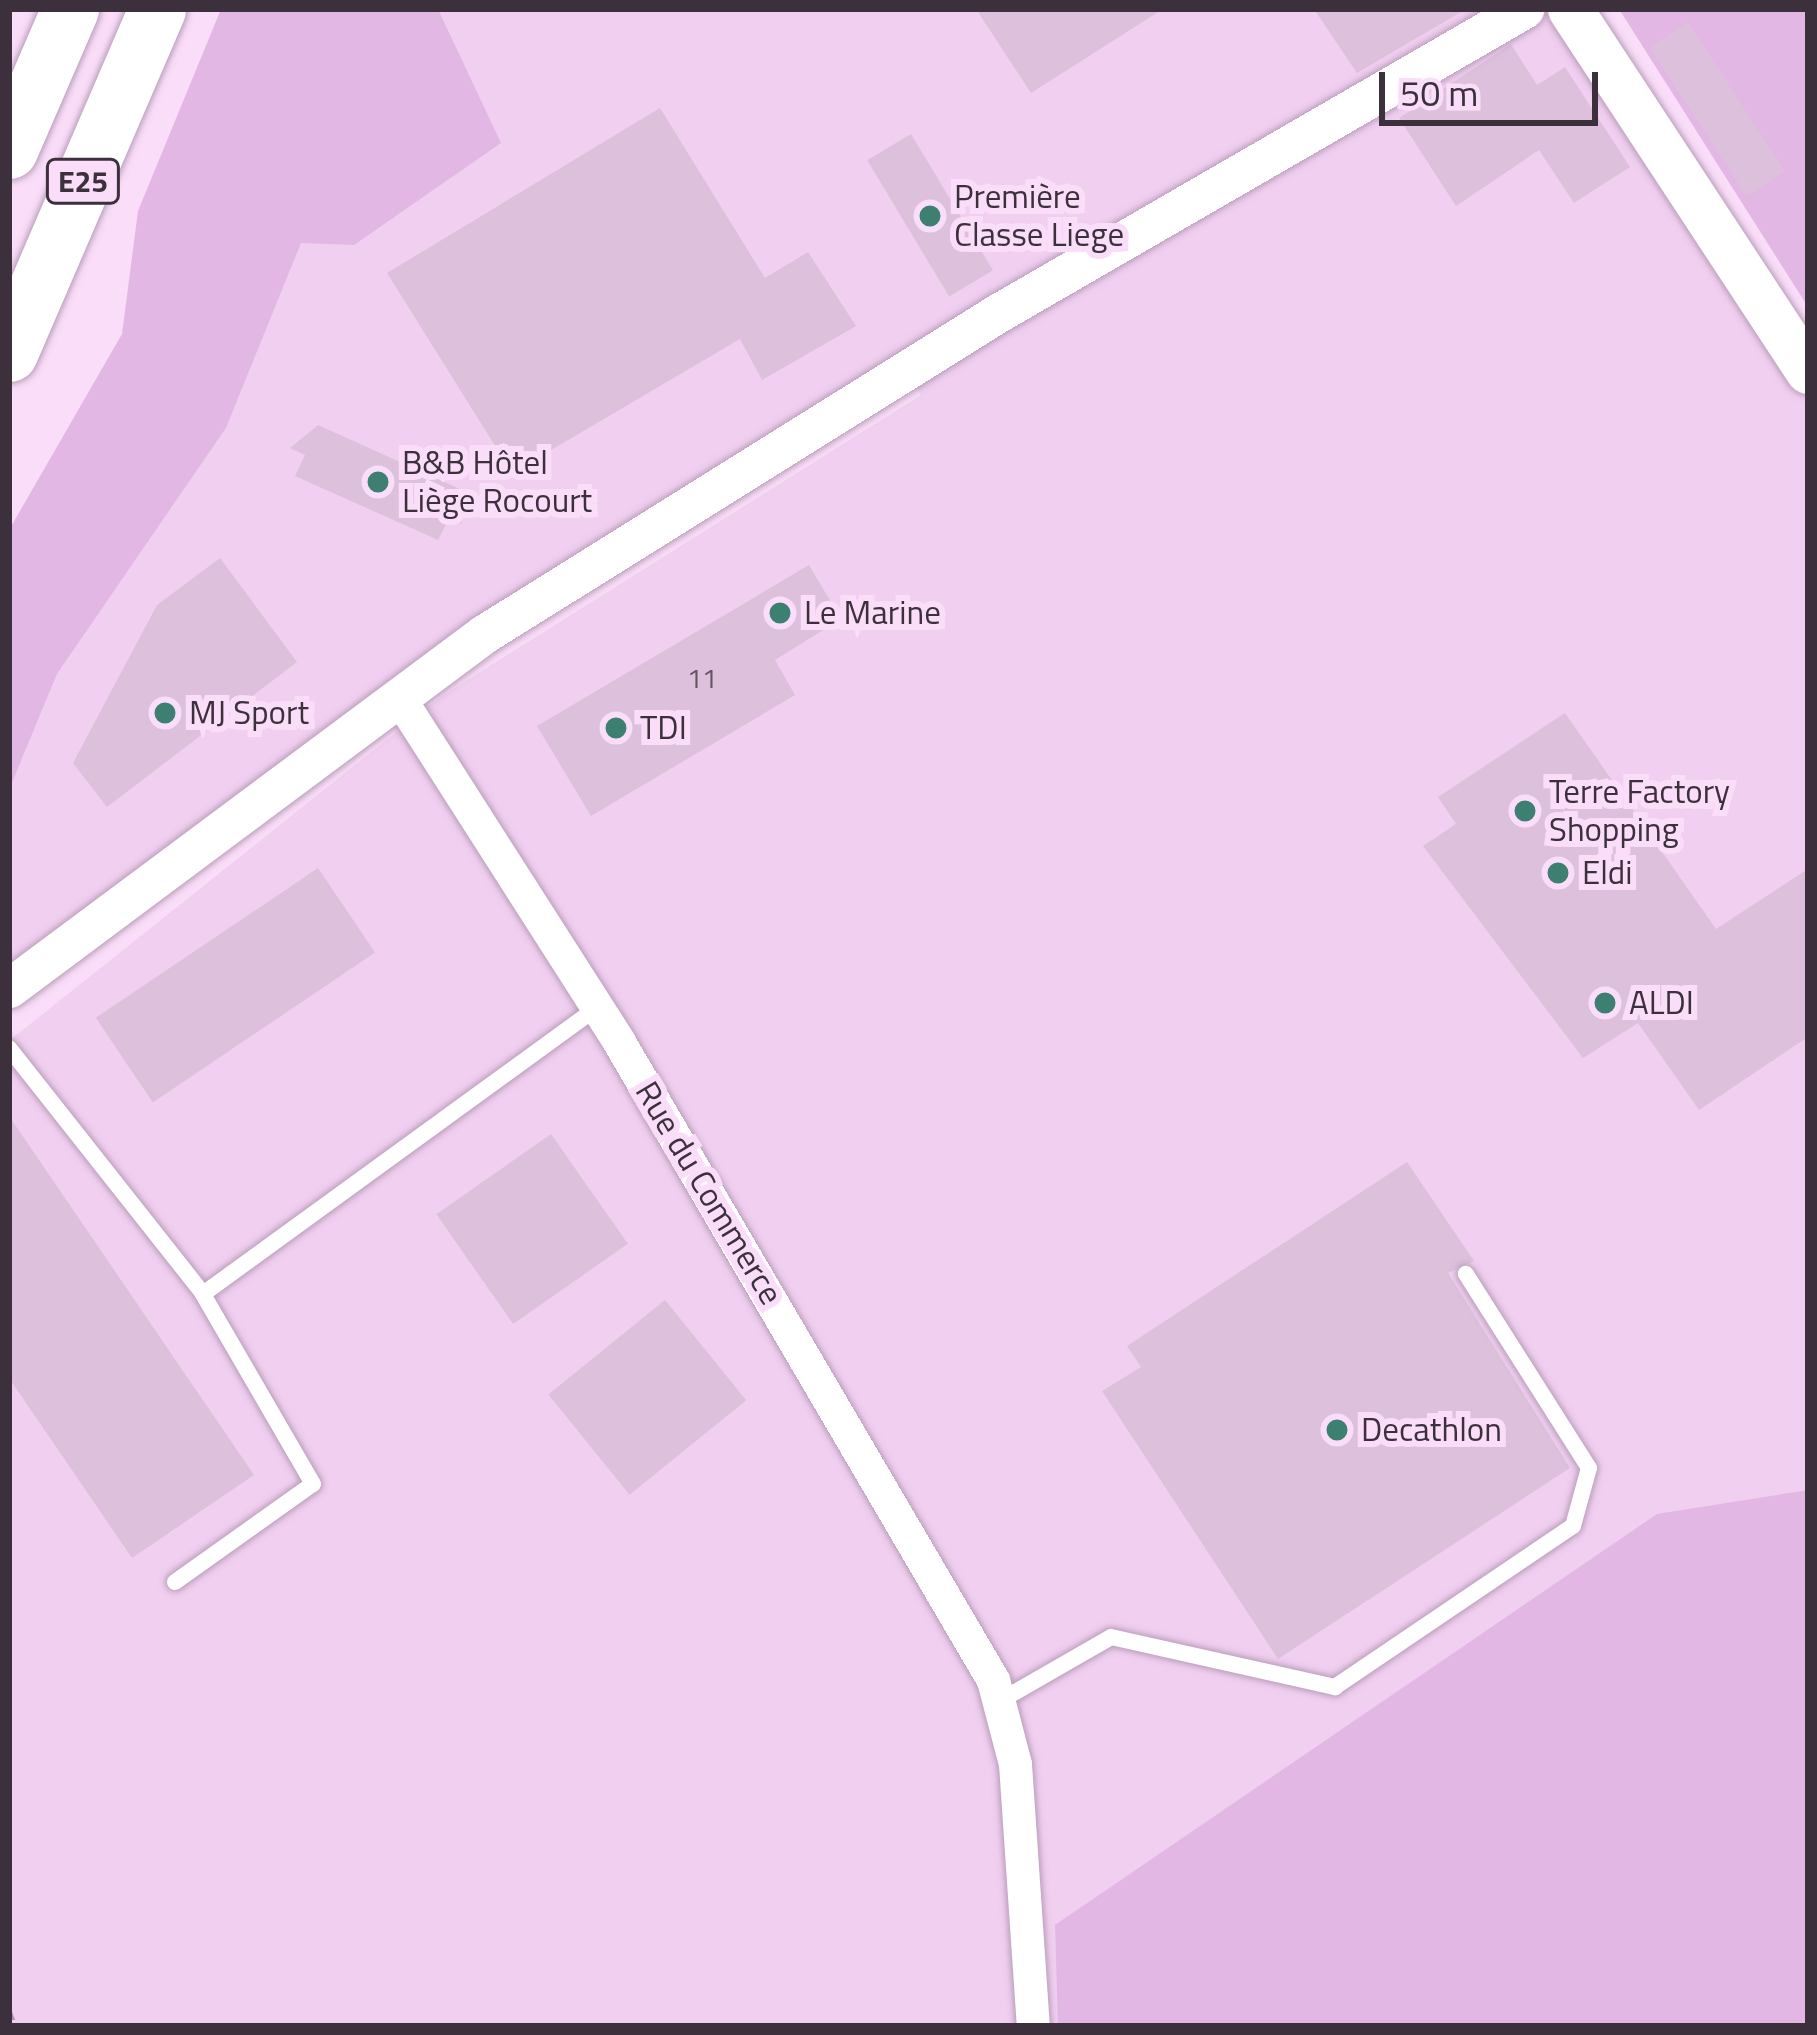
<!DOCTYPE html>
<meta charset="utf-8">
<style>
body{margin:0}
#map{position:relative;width:1817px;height:2035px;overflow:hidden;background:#faddf9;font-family:"Titillium Web",sans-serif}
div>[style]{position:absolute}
.built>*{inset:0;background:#f1cff1}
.green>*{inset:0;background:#e3b7e3}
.building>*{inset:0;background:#dcc0dc;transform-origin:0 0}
.path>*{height:6px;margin-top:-3px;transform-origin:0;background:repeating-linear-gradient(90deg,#a994a9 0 9px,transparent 0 15px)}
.roads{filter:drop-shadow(0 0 3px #b99eb9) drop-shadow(0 0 3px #b99eb9)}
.service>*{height:16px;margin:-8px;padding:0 8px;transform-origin:8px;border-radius:8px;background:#fff}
.minor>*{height:33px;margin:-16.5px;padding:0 16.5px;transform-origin:16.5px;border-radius:16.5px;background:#fff}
.tertiary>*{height:39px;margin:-19.5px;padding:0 19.5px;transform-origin:19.5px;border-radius:19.5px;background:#fff}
.secondary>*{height:45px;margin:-22.5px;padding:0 22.5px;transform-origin:22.5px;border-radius:22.5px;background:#fff}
.motorway>*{height:57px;margin:-28.5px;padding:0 28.5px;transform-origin:28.5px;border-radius:28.5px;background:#fff}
.dots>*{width:33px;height:33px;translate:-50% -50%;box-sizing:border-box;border:6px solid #faddf9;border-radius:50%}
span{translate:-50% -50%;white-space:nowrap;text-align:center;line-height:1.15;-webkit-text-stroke:12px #faddf9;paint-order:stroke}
.number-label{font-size:27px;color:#635463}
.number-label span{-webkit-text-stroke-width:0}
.shield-label span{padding:3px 9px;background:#faddf9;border:3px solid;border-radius:9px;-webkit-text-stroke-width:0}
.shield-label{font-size:30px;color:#3b303b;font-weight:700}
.poi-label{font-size:33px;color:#3b303b}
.left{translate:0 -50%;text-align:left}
.street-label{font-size:33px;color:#3b303b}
.frame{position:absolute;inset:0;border:12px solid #3b303b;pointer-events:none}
.scale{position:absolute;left:1379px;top:72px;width:219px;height:54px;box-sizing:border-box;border:6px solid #3b303b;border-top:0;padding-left:15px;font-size:36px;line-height:42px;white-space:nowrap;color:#3b303b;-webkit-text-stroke:9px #faddf9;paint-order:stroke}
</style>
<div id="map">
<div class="built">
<div style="clip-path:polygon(438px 9px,1550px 9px,1808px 395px,1808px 2026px,9px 2026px,9px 1041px,439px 698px,921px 395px,899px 357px,9px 970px,9px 790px,57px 674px,226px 428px,301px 242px,496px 134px)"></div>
</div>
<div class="green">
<div style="clip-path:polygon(221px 9px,438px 9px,501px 143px,354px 245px,301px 243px,226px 428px,57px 674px,9px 790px,9px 530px,122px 334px,138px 211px)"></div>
<div style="clip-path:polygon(1619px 9px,1808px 9px,1808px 307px)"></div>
<div style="clip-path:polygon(1808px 1490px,1808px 2026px,1058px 2026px,1055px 1925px,1657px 1514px)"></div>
</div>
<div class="building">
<div style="clip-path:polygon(976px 9px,1163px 9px,1031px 93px)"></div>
<div style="clip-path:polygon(1314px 9px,1466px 9px,1357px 73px)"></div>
<div style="left:1688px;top:22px;width:178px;height:46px;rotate:57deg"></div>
<div style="clip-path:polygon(1511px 44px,1537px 85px,1565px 67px,1630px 167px,1574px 203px,1539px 150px,1456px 206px,1399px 118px)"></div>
<div style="clip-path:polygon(660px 108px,765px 278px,808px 252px,856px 326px,762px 380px,740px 339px,512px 473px,387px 273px)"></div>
<div style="left:911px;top:134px;width:159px;height:51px;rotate:59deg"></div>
<div style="clip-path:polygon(318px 425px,460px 489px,462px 524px,449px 519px,438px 540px,295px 476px,305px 455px,290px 448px)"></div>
<div style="clip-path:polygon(220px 558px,297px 662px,107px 807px,73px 763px,157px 605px)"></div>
<div style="clip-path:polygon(809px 565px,841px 619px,775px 660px,795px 695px,591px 816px,537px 726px)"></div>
<div style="clip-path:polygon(1565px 713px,1716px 929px,1808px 869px,1808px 1037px,1699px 1110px,1638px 1023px,1583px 1058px,1423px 846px,1456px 824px,1438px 797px)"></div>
<div style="left:318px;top:868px;width:102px;height:268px;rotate:56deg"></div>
<div style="clip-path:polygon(9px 1116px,254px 1475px,132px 1558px,9px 1378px)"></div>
<div style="left:551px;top:1134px;width:134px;height:140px;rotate:55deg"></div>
<div style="clip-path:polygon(1407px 1162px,1474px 1261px,1448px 1273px,1570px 1468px,1278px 1659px,1102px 1391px,1141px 1367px,1127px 1346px)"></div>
<div style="left:665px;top:1300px;width:129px;height:150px;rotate:51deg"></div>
</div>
<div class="path">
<div style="left:9px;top:2012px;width:15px;rotate:70deg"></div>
</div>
<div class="roads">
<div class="service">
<div style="left:9px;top:1048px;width:313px;rotate:51.7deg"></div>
<div style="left:203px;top:1294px;width:487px;rotate:-36deg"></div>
<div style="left:175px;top:1582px;width:169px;rotate:-35.4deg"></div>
<div style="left:313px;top:1484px;width:220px;rotate:-120.1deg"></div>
<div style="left:998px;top:1702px;width:130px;rotate:-29.9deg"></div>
<div style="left:1111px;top:1637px;width:230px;rotate:12.6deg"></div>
<div style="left:1335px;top:1687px;width:287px;rotate:-34.1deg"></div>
<div style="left:1573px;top:1526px;width:60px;rotate:-74.6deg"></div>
<div style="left:1589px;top:1468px;width:230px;rotate:-122.4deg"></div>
</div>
<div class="minor">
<div style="left:398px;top:696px;width:411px;rotate:57.4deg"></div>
<div style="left:619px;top:1042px;width:740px;rotate:59.62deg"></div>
<div style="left:993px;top:1680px;width:87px;rotate:75.3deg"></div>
<div style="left:1015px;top:1764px;width:263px;rotate:86.1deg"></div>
</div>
<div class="tertiary">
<div style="left:9px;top:988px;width:592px;rotate:-36.7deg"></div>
<div style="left:484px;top:634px;width:606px;rotate:-31.99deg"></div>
<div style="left:998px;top:313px;width:608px;rotate:-30.03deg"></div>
</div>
<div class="secondary">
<div style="left:1570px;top:9px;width:433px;rotate:56.7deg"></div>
</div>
<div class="motorway">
<div style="left:9px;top:150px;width:154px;rotate:-66.6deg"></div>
<div style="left:9px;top:353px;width:374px;rotate:-66.7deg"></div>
</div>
</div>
<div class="dots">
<div style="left:930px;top:216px;background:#3d7f70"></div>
<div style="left:378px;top:482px;background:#3d7f70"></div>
<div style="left:780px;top:613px;background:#3d7f70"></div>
<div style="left:165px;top:713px;background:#3d7f70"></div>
<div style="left:616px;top:728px;background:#3d7f70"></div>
<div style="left:1525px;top:811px;background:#3d7f70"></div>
<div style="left:1558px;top:873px;background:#3d7f70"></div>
<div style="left:1605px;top:1003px;background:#3d7f70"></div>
<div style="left:1337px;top:1430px;background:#3d7f70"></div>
</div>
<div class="number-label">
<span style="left:702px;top:678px">11</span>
</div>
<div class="shield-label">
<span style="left:83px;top:181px">E25</span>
</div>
<div class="poi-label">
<span class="left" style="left:954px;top:216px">Première<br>Classe Liege</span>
<span class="left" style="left:402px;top:482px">B&amp;B Hôtel<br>Liège Rocourt</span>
<span class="left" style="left:804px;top:613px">Le Marine</span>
<span class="left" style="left:189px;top:713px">MJ Sport</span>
<span class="left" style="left:640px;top:728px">TDI</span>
<span class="left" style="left:1549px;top:811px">Terre Factory<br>Shopping</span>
<span class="left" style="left:1582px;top:873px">Eldi</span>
<span class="left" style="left:1629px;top:1003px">ALDI</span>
<span class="left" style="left:1361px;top:1430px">Decathlon</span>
</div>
<div class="street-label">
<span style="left:709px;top:1193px;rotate:59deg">Rue du Commerce</span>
</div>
<div class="frame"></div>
<div class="scale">50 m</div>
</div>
